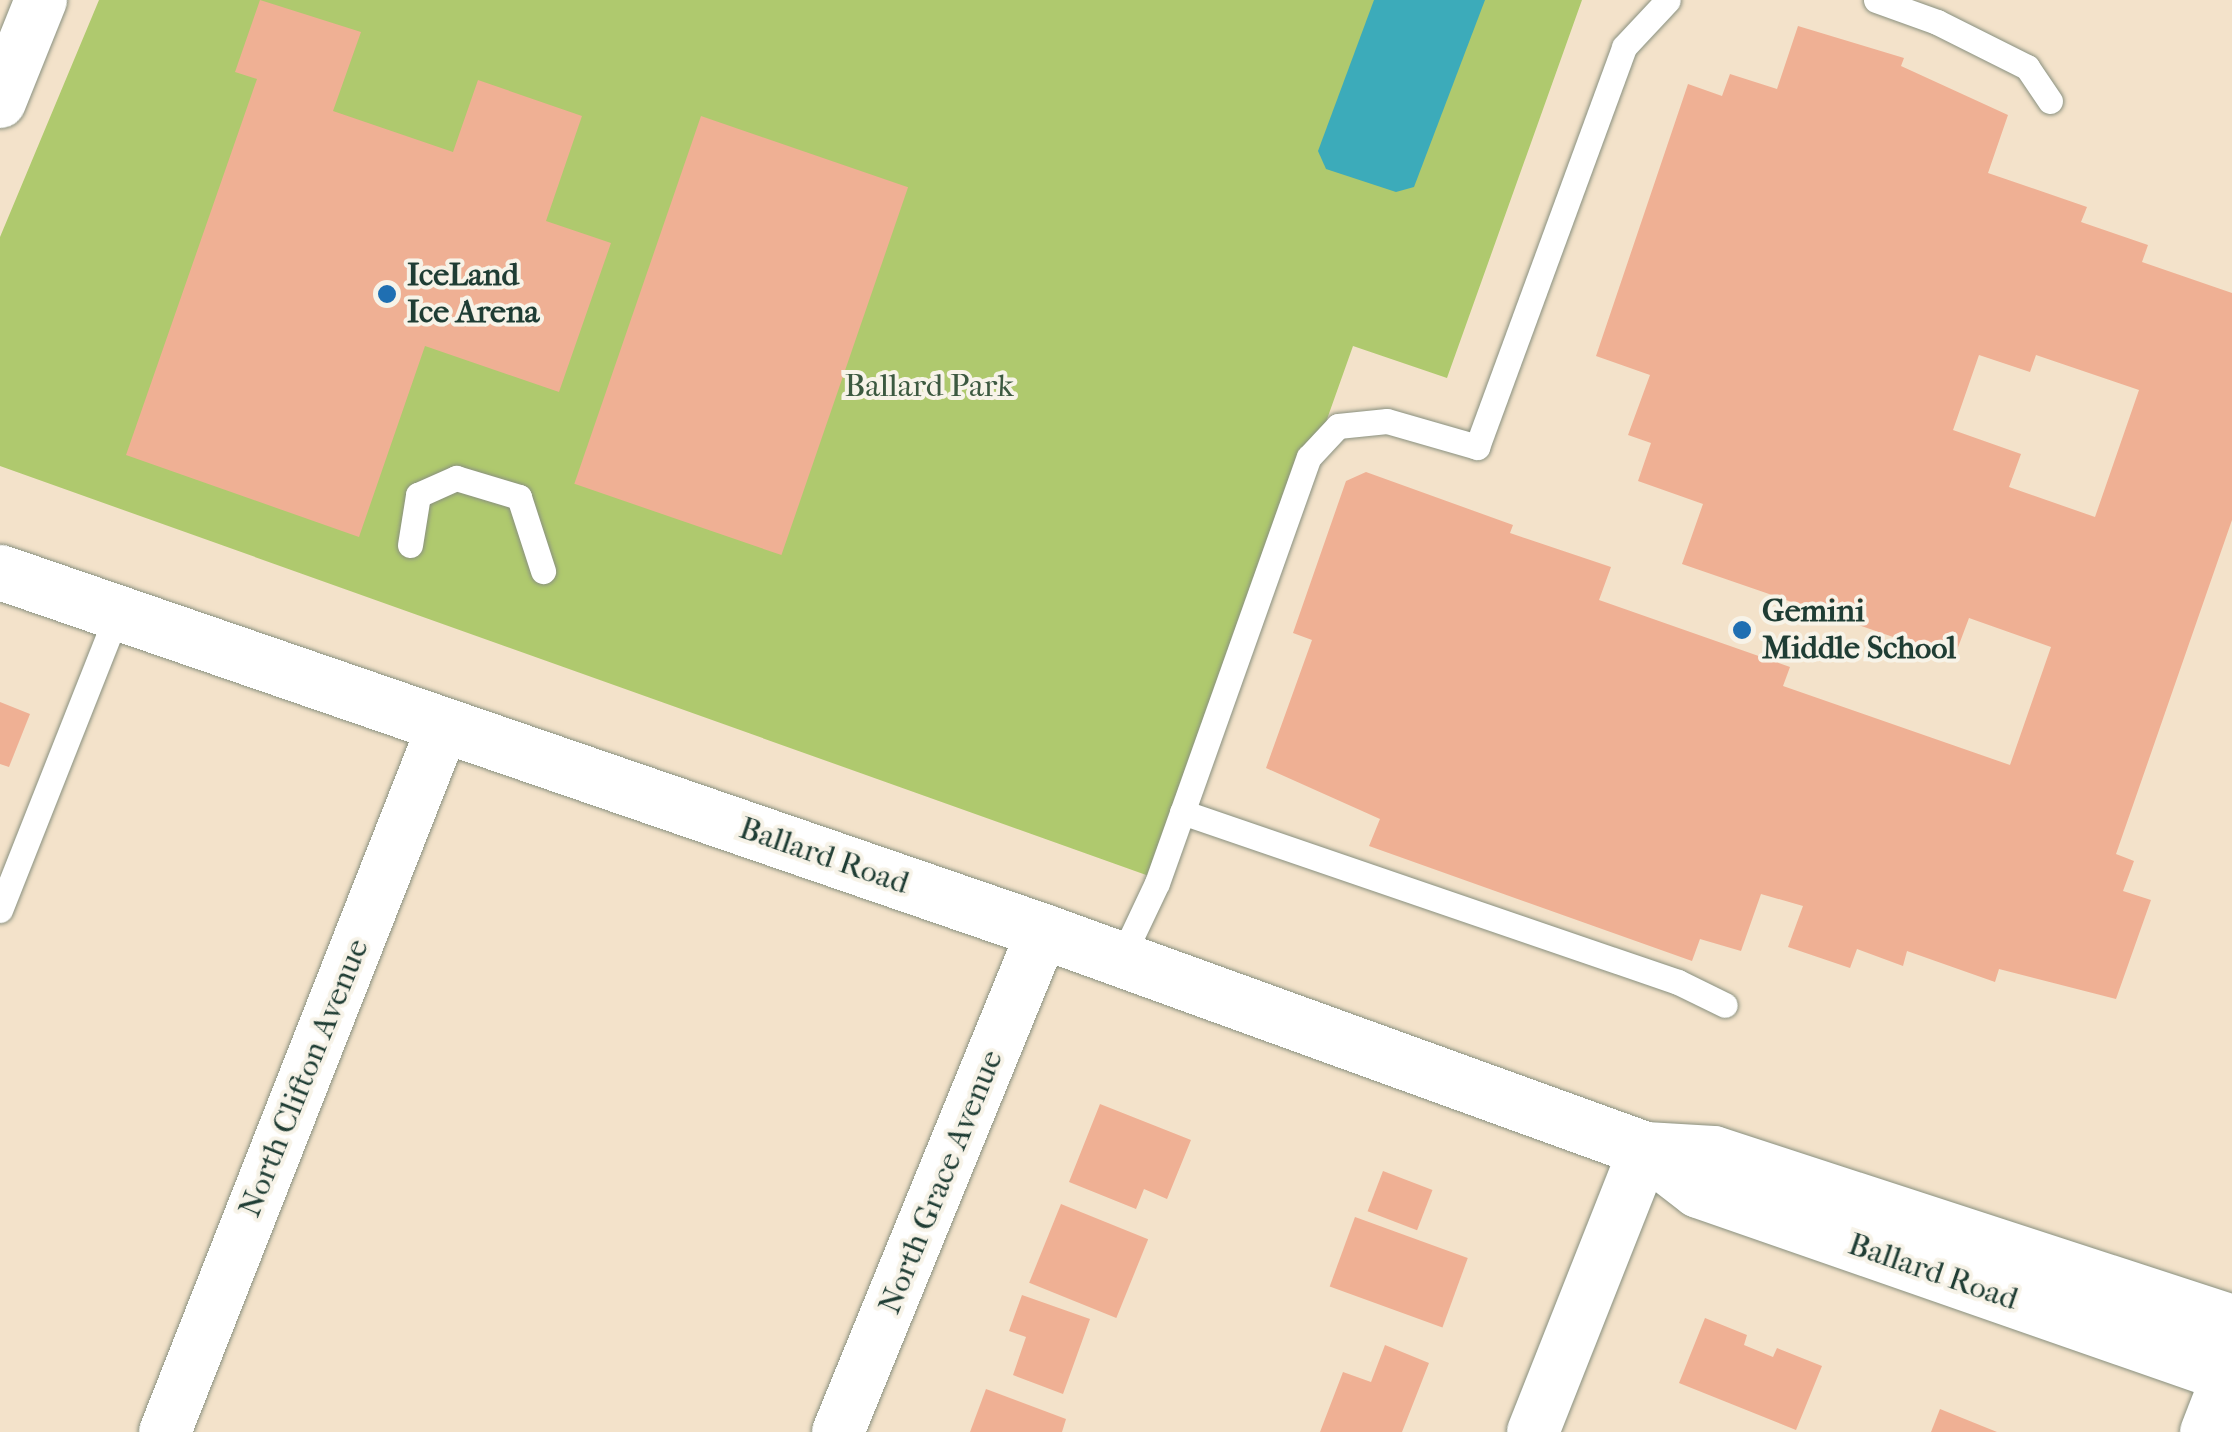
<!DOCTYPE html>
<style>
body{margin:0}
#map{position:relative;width:2232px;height:1432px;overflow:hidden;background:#f3e2ca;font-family:"IM FELL French Canon",serif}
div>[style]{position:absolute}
.green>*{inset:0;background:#afc96e}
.water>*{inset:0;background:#3cabba}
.building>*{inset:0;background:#efb094;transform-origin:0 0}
.roads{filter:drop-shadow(0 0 2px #89907f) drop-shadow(0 0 2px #89907f)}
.lane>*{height:25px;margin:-12.5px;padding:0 12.5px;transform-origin:12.5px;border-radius:12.5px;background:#fff}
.street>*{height:52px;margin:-26px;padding:0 26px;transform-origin:26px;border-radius:26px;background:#fff}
.secondary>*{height:55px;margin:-27.5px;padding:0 27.5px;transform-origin:27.5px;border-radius:27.5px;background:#fff}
.dots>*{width:28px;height:28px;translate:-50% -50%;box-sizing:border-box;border:5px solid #f7f3e8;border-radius:50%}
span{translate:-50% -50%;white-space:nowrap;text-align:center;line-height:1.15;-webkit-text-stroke:8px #f7f3e8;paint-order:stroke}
.poi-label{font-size:32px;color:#1f3d34;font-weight:700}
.left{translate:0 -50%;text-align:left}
.park-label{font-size:32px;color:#3c5940}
.street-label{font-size:32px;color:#1f3d34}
</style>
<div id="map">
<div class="green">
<div style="clip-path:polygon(99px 0,1582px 0,1447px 378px,1353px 346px,1163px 881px,0 466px,0 237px)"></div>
</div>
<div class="water">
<div style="clip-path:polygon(1374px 0,1485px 0,1414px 187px,1396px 192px,1326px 169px,1318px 151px)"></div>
</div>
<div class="building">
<div style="clip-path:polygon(260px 0,361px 32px,333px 111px,453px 152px,478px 80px,582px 116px,546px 221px,611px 243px,559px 392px,425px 346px,359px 537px,126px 455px,257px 79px,235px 72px)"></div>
<div style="clip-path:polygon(evenodd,1798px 26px,1904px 58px,1901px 66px,2008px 115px,1988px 173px,2087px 207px,2081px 222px,2148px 245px,2142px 262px,2232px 293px,2232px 520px,2116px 854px,2134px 861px,2123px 891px,2151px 900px,2116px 999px,1999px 969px,1995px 982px,1907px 951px,1903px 966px,1857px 949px,1850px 968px,1788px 947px,1803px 906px,1761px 894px,1741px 951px,1700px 939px,1692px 961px,1369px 846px,1380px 819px,1266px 768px,1312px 640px,1293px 633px,1346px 481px,1366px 472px,1513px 525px,1510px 533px,1611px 567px,1599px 600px,1790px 667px,1783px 686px,2010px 765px,2051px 647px,1969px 618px,1954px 658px,1682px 564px,1703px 504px,1638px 481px,1651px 443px,1628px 435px,1650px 375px,1596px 356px,1688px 84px,1722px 96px,1730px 74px,1777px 89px,1798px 26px,1979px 355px,2030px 372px,2036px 355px,2139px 390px,2095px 517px,2009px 487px,2021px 454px,1953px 430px,1979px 355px)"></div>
<div style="left:701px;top:116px;width:219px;height:389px;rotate:19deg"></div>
<div style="clip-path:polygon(0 702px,30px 714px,9px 767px,0 764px)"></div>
<div style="clip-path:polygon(1100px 1104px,1191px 1140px,1167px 1199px,1144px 1189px,1136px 1209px,1069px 1182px)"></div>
<div style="left:1383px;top:1171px;width:53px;height:43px;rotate:21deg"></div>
<div style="left:1061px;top:1204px;width:94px;height:85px;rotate:22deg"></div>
<div style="left:1355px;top:1217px;width:120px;height:74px;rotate:20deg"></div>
<div style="clip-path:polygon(1022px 1295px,1090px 1319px,1063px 1394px,1013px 1375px,1026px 1337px,1009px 1331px)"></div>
<div style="clip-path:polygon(1705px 1318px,1747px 1335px,1744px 1345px,1773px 1357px,1777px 1348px,1822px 1366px,1796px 1430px,1679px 1383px)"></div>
<div style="clip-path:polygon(1385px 1345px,1429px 1363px,1402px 1432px,1320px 1432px,1343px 1372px,1371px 1382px)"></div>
<div style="clip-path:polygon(986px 1389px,1066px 1419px,1062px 1432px,970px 1432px)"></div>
<div style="clip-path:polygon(1940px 1409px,1997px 1432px,1931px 1432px)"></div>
</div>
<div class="roads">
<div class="lane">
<div style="left:1876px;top:0;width:65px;rotate:19.8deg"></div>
<div style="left:1937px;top:22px;width:101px;rotate:26.6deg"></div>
<div style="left:2027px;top:67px;width:41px;rotate:55.9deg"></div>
<div style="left:410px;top:545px;width:51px;rotate:-80.9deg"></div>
<div style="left:418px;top:495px;width:42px;rotate:-24.1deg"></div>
<div style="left:456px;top:478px;width:66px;rotate:16.8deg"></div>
<div style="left:519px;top:497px;width:78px;rotate:72deg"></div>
<div style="left:1182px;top:812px;width:524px;rotate:18.92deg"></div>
<div style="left:1678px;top:982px;width:52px;rotate:26.1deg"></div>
<div style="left:0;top:910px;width:321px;rotate:-68.4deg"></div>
<div style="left:1121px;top:959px;width:84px;rotate:-64.7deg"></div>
<div style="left:1157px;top:883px;width:452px;rotate:-70.4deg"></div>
<div style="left:1309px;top:457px;width:42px;rotate:-46.9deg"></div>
<div style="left:1338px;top:426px;width:49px;rotate:-5.8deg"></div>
<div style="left:1387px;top:421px;width:94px;rotate:16.1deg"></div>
<div style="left:1477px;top:447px;width:426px;rotate:-69.8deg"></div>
<div style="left:1624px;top:47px;width:64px;rotate:-46.9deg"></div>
</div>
<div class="street">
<div style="left:0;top:102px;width:110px;rotate:-68.1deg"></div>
<div style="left:165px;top:1432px;width:761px;rotate:-68.49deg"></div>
<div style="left:838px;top:1432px;width:541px;rotate:-67.75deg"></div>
<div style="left:1533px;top:1432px;width:304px;rotate:-68.4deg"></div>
</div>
<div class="secondary">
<div style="left:0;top:572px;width:1103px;rotate:18.99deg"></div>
<div style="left:1043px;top:931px;width:640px;rotate:19.91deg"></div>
<div style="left:1645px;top:1149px;width:68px;rotate:3.4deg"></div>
<div style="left:1713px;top:1153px;width:546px;rotate:18.04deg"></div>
<div style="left:1645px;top:1149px;width:67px;rotate:37.7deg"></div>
<div style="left:1698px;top:1190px;width:565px;rotate:19.2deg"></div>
<div style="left:2207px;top:1432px;width:69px;rotate:-68.7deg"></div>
</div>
</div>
<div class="dots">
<div style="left:387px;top:294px;background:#1f6fb2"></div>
<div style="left:1742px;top:630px;background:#1f6fb2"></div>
</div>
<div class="poi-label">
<span class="left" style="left:407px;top:294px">IceLand<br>Ice Arena</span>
<span class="left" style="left:1762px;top:630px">Gemini<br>Middle School</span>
</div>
<div class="park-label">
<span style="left:929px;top:386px">Ballard Park</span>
</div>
<div class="street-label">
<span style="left:824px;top:856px;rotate:19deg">Ballard Road</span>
<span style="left:304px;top:1078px;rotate:-68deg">North Clifton Avenue</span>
<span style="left:941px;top:1182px;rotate:-68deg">North Grace Avenue</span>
<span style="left:1933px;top:1272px;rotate:19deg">Ballard Road</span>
</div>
</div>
